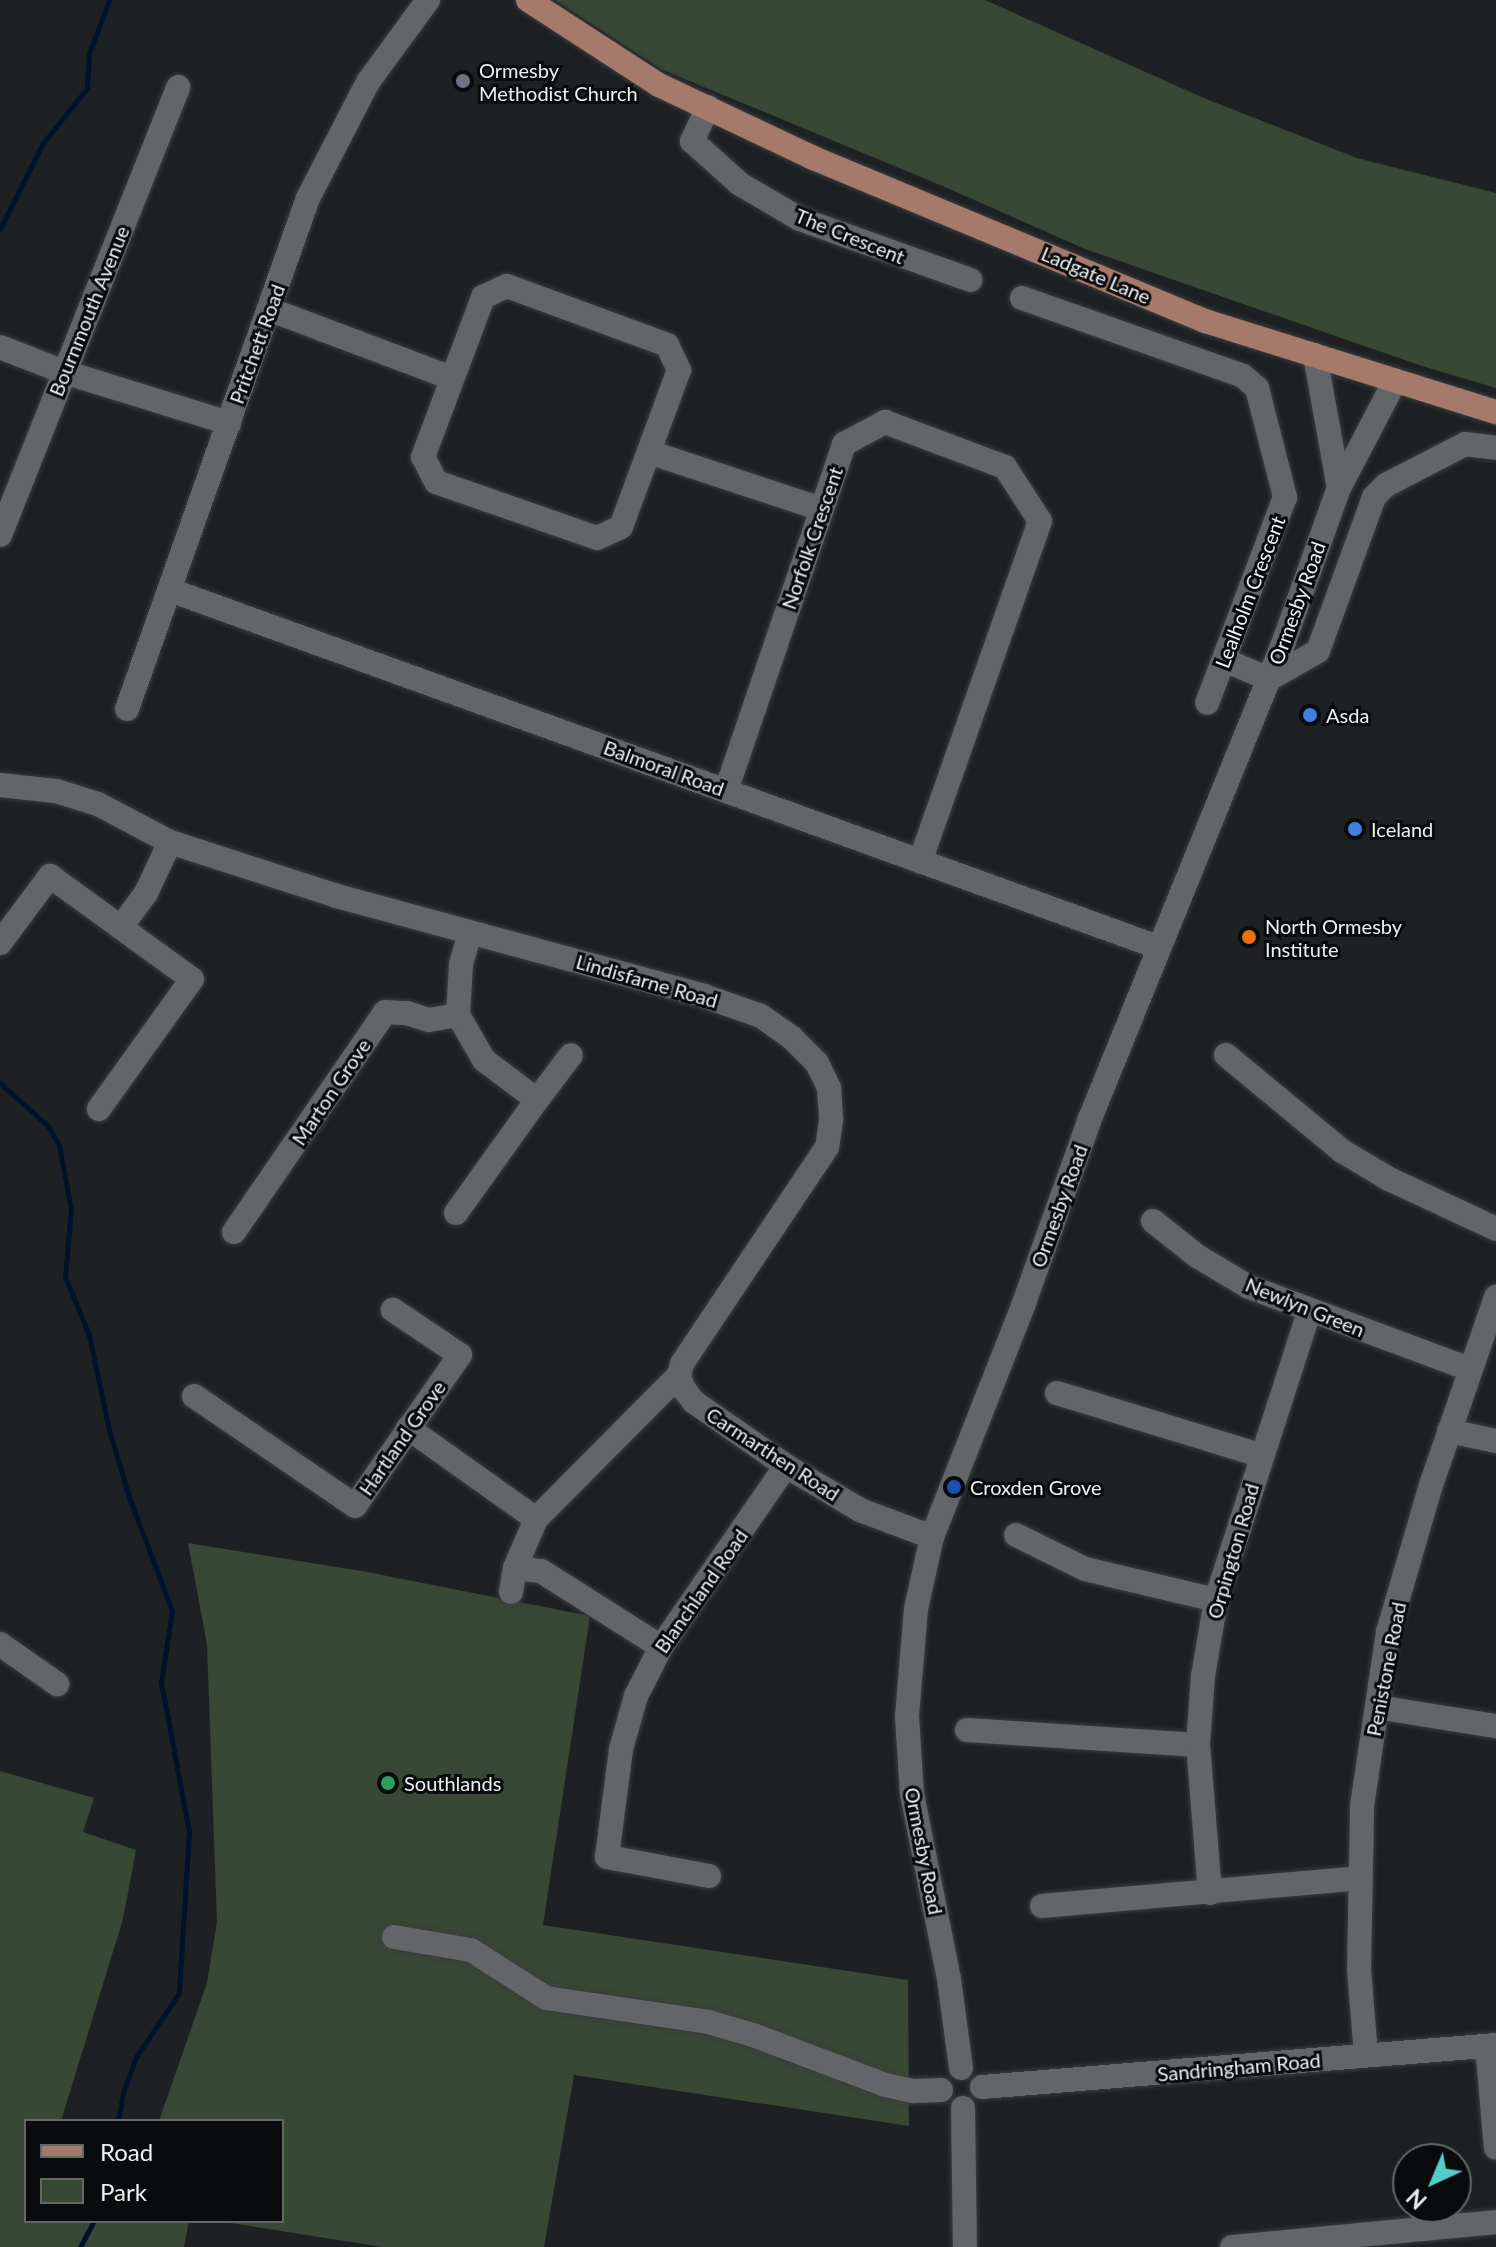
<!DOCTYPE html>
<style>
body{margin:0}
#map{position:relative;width:1496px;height:2247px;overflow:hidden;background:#1e2123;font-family:Lato,sans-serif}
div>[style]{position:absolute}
.green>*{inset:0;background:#374834}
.stream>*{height:5px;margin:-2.5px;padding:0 2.5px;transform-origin:2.5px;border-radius:2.5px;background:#00122c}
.roads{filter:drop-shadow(0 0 2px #3a3d3f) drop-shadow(0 0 2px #3a3d3f)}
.minor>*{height:24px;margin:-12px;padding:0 12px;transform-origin:12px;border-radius:12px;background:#636669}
.major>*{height:24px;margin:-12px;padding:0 12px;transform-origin:12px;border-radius:12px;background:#a57a6a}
.dots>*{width:22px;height:22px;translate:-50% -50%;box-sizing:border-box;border:4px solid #090b0c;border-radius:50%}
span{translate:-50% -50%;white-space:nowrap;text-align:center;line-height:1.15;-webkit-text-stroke:6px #090b0c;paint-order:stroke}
.poi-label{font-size:20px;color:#edeff0}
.left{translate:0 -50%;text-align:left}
.street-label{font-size:20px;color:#edeff0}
.legend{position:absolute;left:24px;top:2119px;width:260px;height:104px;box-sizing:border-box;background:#090b0c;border:2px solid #646667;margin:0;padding:10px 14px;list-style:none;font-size:24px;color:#edeff0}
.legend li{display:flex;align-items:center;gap:16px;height:40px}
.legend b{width:40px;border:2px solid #646667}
.north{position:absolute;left:1392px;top:2143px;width:80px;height:80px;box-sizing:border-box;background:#090b0c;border:2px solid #646667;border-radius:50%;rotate:224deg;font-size:22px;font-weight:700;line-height:32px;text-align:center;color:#edeff0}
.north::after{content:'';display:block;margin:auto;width:28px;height:36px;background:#53cdc9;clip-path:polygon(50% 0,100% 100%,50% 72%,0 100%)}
</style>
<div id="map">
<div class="green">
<div style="clip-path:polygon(555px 0,985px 0,1206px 99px,1357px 158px,1496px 193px,1496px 388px,1422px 366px,1085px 249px,945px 187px,663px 70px)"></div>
<div style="clip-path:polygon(188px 1543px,367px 1572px,590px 1616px,543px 1925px,908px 1980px,909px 2126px,574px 2075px,544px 2247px,383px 2247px,218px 2221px,282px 2221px,282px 2121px,159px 2121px,207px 1983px,217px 1922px,207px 1644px)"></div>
<div style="clip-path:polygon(0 1771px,94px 1798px,83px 1832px,136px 1850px,123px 1919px,61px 2121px,26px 2121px,26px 2221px,189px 2221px,184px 2247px,0 2247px)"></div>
</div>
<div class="stream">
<div style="left:0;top:229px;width:96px;rotate:-63.4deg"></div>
<div style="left:43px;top:143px;width:70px;rotate:-51.3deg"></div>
<div style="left:87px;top:88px;width:34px;rotate:-87deg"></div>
<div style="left:89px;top:54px;width:58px;rotate:-69.7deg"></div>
<div style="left:0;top:1083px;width:64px;rotate:41.9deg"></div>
<div style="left:48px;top:1126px;width:22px;rotate:60deg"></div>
<div style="left:59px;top:1145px;width:65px;rotate:79.4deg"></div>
<div style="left:71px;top:1209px;width:68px;rotate:95deg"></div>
<div style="left:65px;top:1277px;width:63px;rotate:67.5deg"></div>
<div style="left:89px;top:1335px;width:97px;rotate:78.1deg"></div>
<div style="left:109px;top:1430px;width:70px;rotate:73.4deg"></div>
<div style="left:129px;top:1497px;width:122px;rotate:69.3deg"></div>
<div style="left:172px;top:1611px;width:72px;rotate:98.8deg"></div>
<div style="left:161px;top:1682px;width:153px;rotate:79.4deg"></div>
<div style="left:189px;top:1832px;width:161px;rotate:93.6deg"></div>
<div style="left:179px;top:1993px;width:77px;rotate:123.9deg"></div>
<div style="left:136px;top:2057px;width:38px;rotate:110deg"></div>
<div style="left:123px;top:2093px;width:28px;rotate:100deg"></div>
<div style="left:80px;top:2247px;width:30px;rotate:-62deg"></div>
</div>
<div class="roads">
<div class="minor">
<div style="left:708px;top:107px;width:38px;rotate:115deg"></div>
<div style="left:692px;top:141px;width:64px;rotate:41.9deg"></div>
<div style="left:740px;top:184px;width:69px;rotate:30.3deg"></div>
<div style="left:800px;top:219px;width:181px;rotate:19.7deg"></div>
<div style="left:507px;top:286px;width:171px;rotate:20.2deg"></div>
<div style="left:667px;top:345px;width:28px;rotate:64deg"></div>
<div style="left:679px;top:370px;width:167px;rotate:110.3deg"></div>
<div style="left:621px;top:527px;width:26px;rotate:155deg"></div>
<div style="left:597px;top:538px;width:170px;rotate:-160.8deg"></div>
<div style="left:436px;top:482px;width:28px;rotate:-117deg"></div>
<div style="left:423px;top:457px;width:171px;rotate:-69.4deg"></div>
<div style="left:483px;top:297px;width:26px;rotate:-25deg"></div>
<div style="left:1022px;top:298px;width:234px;rotate:19.4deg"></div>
<div style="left:1243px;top:376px;width:18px;rotate:41deg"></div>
<div style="left:1257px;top:388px;width:113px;rotate:75.6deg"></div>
<div style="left:1285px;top:497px;width:220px;rotate:110.7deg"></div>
<div style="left:271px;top:310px;width:193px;rotate:20.6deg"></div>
<div style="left:0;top:347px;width:69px;rotate:21.3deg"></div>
<div style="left:64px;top:372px;width:173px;rotate:17.2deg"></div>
<div style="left:1315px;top:355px;width:135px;rotate:79.8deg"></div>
<div style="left:649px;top:452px;width:181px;rotate:18.3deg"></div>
<div style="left:0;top:535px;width:482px;rotate:-68.3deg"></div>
<div style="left:170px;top:590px;width:1051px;rotate:19.87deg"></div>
<div style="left:1224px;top:660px;width:49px;rotate:22.9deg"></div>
<div style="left:1269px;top:679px;width:56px;rotate:-29.7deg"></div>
<div style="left:1318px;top:651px;width:164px;rotate:-70deg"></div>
<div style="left:1374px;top:497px;width:17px;rotate:-45deg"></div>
<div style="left:1386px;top:485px;width:89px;rotate:-27.4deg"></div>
<div style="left:1465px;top:444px;width:31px;rotate:7deg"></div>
<div style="left:127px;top:709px;width:542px;rotate:-70.5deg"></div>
<div style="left:308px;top:198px;width:131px;rotate:-62.7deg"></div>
<div style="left:368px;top:82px;width:102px;rotate:-53.8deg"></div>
<div style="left:0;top:785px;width:56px;rotate:6.1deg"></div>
<div style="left:56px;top:791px;width:44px;rotate:17.2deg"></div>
<div style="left:98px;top:804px;width:81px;rotate:27.8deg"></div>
<div style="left:170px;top:842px;width:176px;rotate:17.9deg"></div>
<div style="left:337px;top:896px;width:380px;rotate:15.2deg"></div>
<div style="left:704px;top:996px;width:60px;rotate:19.3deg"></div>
<div style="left:761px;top:1016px;width:38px;rotate:35deg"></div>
<div style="left:792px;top:1038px;width:35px;rotate:45deg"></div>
<div style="left:817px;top:1063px;width:28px;rotate:64deg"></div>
<div style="left:829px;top:1088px;width:32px;rotate:86deg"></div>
<div style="left:831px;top:1120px;width:27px;rotate:98deg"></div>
<div style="left:827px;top:1147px;width:261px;rotate:123.8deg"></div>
<div style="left:682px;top:1364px;width:11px;rotate:105deg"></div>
<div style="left:679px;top:1375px;width:14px;rotate:73deg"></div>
<div style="left:683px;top:1388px;width:18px;rotate:52deg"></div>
<div style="left:694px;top:1402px;width:112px;rotate:34.8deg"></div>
<div style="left:786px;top:1466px;width:86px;rotate:30.7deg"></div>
<div style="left:860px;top:1510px;width:77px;rotate:20.6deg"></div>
<div style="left:726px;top:791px;width:367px;rotate:-71.2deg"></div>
<div style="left:844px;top:444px;width:47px;rotate:-28.2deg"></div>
<div style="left:885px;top:422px;width:128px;rotate:20.6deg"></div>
<div style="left:1005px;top:467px;width:64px;rotate:57.1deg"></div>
<div style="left:1040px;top:521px;width:361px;rotate:109.4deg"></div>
<div style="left:121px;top:927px;width:42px;rotate:-53.7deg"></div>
<div style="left:146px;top:893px;width:56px;rotate:-64.8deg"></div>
<div style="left:0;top:943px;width:84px;rotate:-53.3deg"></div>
<div style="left:50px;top:876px;width:175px;rotate:36deg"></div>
<div style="left:192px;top:979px;width:160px;rotate:125.6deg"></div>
<div style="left:1226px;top:1055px;width:151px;rotate:39.6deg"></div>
<div style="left:1342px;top:1151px;width:55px;rotate:30.8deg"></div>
<div style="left:1389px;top:1179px;width:118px;rotate:25deg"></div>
<div style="left:537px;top:1100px;width:56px;rotate:-52.9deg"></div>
<div style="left:456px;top:1213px;width:139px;rotate:-54.4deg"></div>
<div style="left:537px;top:1100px;width:66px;rotate:-143deg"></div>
<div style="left:484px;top:1060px;width:52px;rotate:-120deg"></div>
<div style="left:458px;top:1015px;width:51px;rotate:-86.6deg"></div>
<div style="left:461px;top:964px;width:33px;rotate:-74deg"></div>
<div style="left:1153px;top:1221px;width:56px;rotate:38.5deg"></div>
<div style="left:1197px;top:1256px;width:61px;rotate:30.8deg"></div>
<div style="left:1249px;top:1287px;width:236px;rotate:20.4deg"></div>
<div style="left:234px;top:1232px;width:267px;rotate:-55.5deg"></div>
<div style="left:385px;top:1012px;width:22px;rotate:3deg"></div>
<div style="left:407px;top:1013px;width:23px;rotate:18deg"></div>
<div style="left:429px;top:1020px;width:29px;rotate:-10deg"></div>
<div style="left:1057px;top:1393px;width:212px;rotate:17deg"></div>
<div style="left:194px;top:1396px;width:195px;rotate:34.3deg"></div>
<div style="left:355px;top:1506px;width:184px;rotate:-55.2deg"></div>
<div style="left:460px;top:1355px;width:81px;rotate:-146.1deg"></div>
<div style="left:408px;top:1428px;width:157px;rotate:35.4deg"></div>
<div style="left:1449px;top:1431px;width:48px;rotate:12deg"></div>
<div style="left:1016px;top:1535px;width:77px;rotate:26.2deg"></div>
<div style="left:1085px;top:1569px;width:135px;rotate:13.3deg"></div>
<div style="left:515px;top:1568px;width:26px;rotate:7deg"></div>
<div style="left:541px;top:1571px;width:142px;rotate:32.3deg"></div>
<div style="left:511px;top:1592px;width:24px;rotate:-81deg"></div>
<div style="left:515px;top:1568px;width:53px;rotate:-66.8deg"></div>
<div style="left:536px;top:1519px;width:203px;rotate:-45.2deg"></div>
<div style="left:0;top:1644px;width:70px;rotate:35.1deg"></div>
<div style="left:1377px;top:1707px;width:121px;rotate:9.1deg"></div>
<div style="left:967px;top:1730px;width:231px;rotate:3.7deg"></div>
<div style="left:709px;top:1876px;width:104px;rotate:-169.4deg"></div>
<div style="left:607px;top:1857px;width:109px;rotate:-82.6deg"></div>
<div style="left:621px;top:1749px;width:55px;rotate:-74.2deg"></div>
<div style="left:636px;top:1696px;width:55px;rotate:-63deg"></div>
<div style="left:661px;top:1647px;width:220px;rotate:-55.4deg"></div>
<div style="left:1210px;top:1893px;width:148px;rotate:-94.6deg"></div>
<div style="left:1198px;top:1745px;width:69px;rotate:-85.9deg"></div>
<div style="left:1203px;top:1676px;width:77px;rotate:-80.3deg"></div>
<div style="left:1216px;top:1600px;width:303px;rotate:-72.1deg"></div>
<div style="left:1042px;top:1906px;width:318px;rotate:-5deg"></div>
<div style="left:394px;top:1937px;width:78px;rotate:9.6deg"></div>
<div style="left:471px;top:1950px;width:89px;rotate:32.6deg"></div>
<div style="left:546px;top:1998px;width:164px;rotate:8.4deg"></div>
<div style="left:708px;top:2022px;width:47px;rotate:16.1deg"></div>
<div style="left:753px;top:2035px;width:141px;rotate:20.7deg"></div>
<div style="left:885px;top:2085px;width:30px;rotate:12deg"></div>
<div style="left:914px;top:2091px;width:27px;rotate:-2deg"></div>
<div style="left:1487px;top:2046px;width:102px;rotate:85deg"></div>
<div style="left:1366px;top:2055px;width:86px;rotate:-94.7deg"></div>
<div style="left:1359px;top:1969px;width:163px;rotate:-88.9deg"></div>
<div style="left:1362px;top:1806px;width:176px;rotate:-81.5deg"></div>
<div style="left:1388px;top:1632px;width:156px;rotate:-73.7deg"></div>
<div style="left:1432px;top:1482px;width:196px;rotate:-70.9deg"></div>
<div style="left:961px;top:2068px;width:90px;rotate:-97.7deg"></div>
<div style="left:949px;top:1979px;width:189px;rotate:-101.3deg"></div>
<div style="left:912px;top:1794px;width:78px;rotate:-93.7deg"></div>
<div style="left:907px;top:1716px;width:107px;rotate:-85.2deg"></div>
<div style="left:916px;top:1609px;width:74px;rotate:-77.5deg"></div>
<div style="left:932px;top:1537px;width:251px;rotate:-68.5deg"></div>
<div style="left:1024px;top:1303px;width:193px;rotate:-70.3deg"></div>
<div style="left:1089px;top:1121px;width:515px;rotate:-67.87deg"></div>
<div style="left:1283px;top:644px;width:166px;rotate:-70.3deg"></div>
<div style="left:1339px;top:488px;width:121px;rotate:-62.4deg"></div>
<div style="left:982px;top:2087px;width:516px;rotate:-4.67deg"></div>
<div style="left:963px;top:2108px;width:139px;rotate:89.2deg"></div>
<div style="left:1232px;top:2247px;width:265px;rotate:-5.4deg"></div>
</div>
<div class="major">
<div style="left:528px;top:0;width:156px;rotate:33deg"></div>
<div style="left:659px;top:85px;width:168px;rotate:25.3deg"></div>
<div style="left:811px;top:157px;width:427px;rotate:22.6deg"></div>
<div style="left:1205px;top:321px;width:305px;rotate:17.4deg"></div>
</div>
</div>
<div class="dots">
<div style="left:463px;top:81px;background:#6b7280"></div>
<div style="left:1310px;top:715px;background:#3f7fe0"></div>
<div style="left:1355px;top:829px;background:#3f7fe0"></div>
<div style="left:1249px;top:937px;background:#e8710a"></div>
<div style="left:954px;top:1487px;background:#1a4fb4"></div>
<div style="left:388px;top:1783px;background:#2e9e5b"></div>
</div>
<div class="poi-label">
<span class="left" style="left:479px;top:82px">Ormesby<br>Methodist Church</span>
<span class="left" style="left:1326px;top:715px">Asda</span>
<span class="left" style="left:1371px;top:829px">Iceland</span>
<span class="left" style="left:1265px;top:938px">North Ormesby<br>Institute</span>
<span class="left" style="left:970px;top:1487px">Croxden Grove</span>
<span class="left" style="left:404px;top:1783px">Southlands</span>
</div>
<div class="street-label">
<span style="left:850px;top:236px;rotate:22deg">The Crescent</span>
<span style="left:1096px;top:275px;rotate:23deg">Ladgate Lane</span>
<span style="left:89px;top:311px;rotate:-68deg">Bournmouth Avenue</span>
<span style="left:257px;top:344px;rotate:-70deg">Pritchett Road</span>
<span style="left:812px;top:538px;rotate:-71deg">Norfolk Crescent</span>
<span style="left:1250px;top:592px;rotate:-69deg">Lealholm Crescent</span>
<span style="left:1297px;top:603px;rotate:-70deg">Ormesby Road</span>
<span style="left:664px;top:768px;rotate:20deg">Balmoral Road</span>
<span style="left:647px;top:981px;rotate:16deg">Lindisfarne Road</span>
<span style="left:331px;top:1092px;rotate:-56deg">Marton Grove</span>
<span style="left:1059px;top:1206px;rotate:-70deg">Ormesby Road</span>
<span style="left:1305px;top:1307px;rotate:22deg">Newlyn Green</span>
<span style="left:402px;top:1438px;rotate:-55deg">Hartland Grove</span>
<span style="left:773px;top:1454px;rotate:33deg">Carmarthen Road</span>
<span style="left:1233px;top:1551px;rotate:-74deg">Orpington Road</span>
<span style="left:701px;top:1591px;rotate:-55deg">Blanchland Road</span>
<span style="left:1386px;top:1669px;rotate:-79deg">Penistone Road</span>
<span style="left:924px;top:1851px;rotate:79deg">Ormesby Road</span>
<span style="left:1239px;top:2067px;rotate:-5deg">Sandringham Road</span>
</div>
<ul class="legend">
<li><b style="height:10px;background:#a57a6a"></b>Road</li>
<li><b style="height:22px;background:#374834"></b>Park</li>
</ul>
<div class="north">N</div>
</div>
